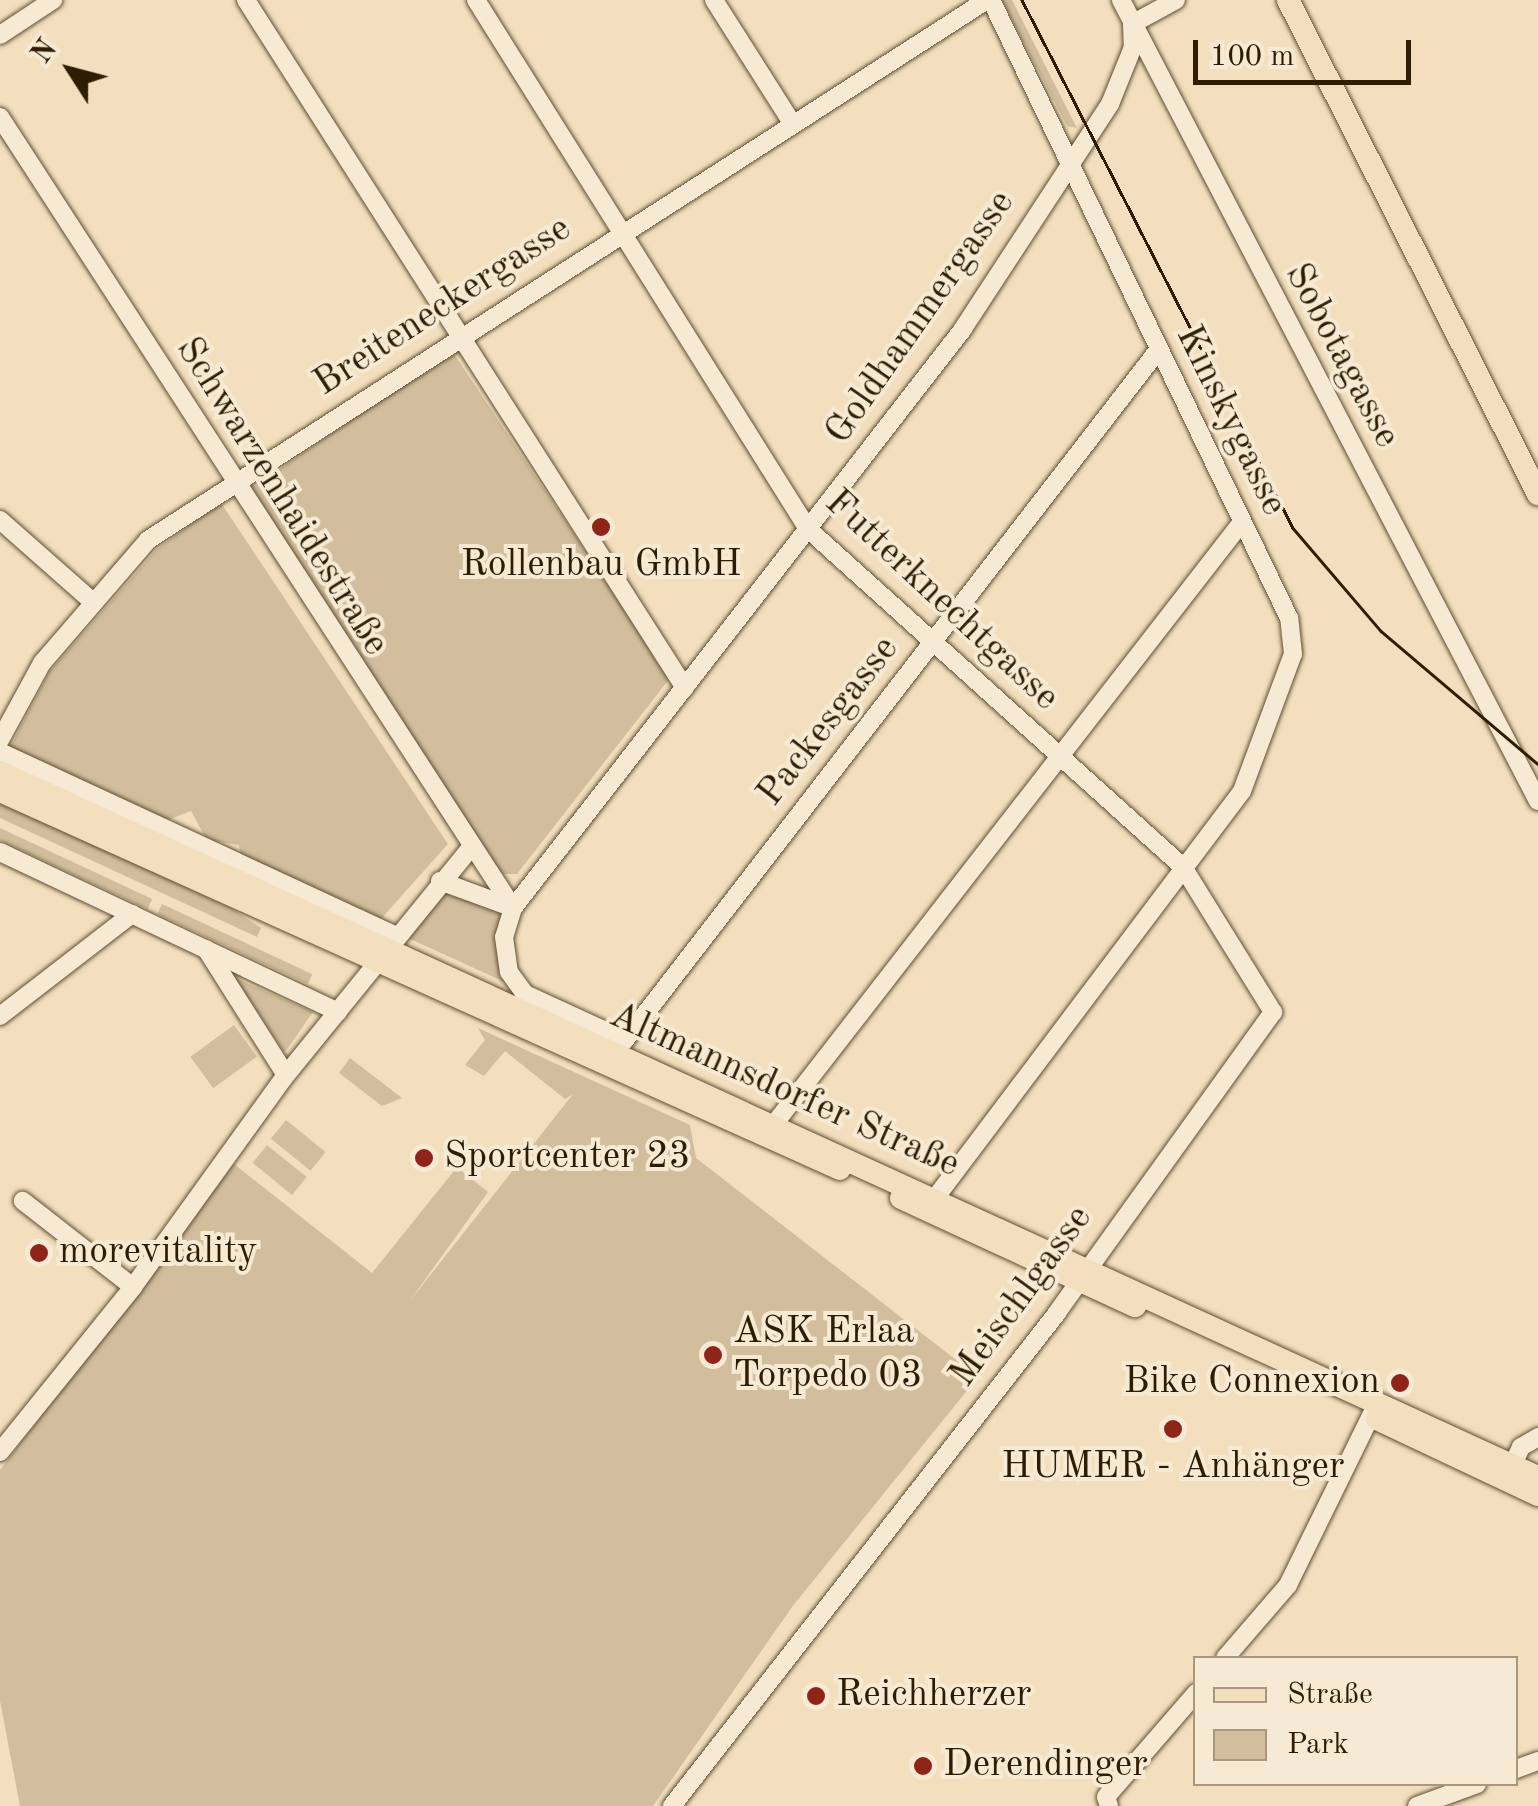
<!DOCTYPE html>
<meta charset="utf-8">
<style>
body{margin:0}
#map{position:relative;width:1538px;height:1806px;overflow:hidden;background:#f3dfbd;font-family:"Old Standard TT",serif}
div>[style]{position:absolute}
.green>*{inset:0;background:#d2be9d;transform-origin:0 0}
.roads{filter:drop-shadow(0 0 2px #5f4e32) drop-shadow(0 0 2px #5f4e32)}
.minor>*{height:18px;margin:-9px;padding:0 9px;transform-origin:9px;border-radius:9px;background:#f7ead4}
.major>*{height:22px;margin:-11px;padding:0 11px;transform-origin:11px;border-radius:11px;background:#f3dfbd}
.tram>*{height:2.5px;margin:-1.25px;padding:0 1.25px;transform-origin:1.25px;border-radius:1.25px;background:#2e1d03}
.dots>*{width:28px;height:28px;translate:-50% -50%;box-sizing:border-box;border:5px solid #f7ead4;border-radius:50%}
span{translate:-50% -50%;white-space:nowrap;text-align:center;line-height:1.15;-webkit-text-stroke:8px #f7ead4;paint-order:stroke}
.street-label{font-size:38px;color:#2e1d03}
.poi-label{font-size:38px;color:#2e1d03}
.left{translate:0 -50%;text-align:left}
.right{translate:-100% -50%;text-align:right}
.legend{position:absolute;left:1193px;top:1656px;width:325px;height:130px;box-sizing:border-box;background:#f7ead4;border:2px solid #a79880;margin:0;padding:12px 18px;list-style:none;font-size:30px;color:#2e1d03}
.legend li{display:flex;align-items:center;gap:20px;height:50px}
.legend b{width:50px;border:2px solid #a79880}
.north{position:absolute;left:20px;top:20px;width:100px;height:100px;-webkit-text-stroke:8px #f7ead4;paint-order:stroke;rotate:306deg;font-size:28px;font-weight:700;line-height:40px;text-align:center;color:#2e1d03}
.north::after{content:'';display:block;margin:auto;width:35px;height:45px;background:#2e1d03;clip-path:polygon(50% 0,100% 100%,50% 72%,0 100%)}
.scale{position:absolute;left:1193px;top:40px;width:218px;height:45px;box-sizing:border-box;border:5px solid #2e1d03;border-top:0;padding-left:12px;font-size:30px;line-height:35px;white-space:nowrap;color:#2e1d03;-webkit-text-stroke:8px #f7ead4;paint-order:stroke}
</style>
<div id="map">
<div class="green">
<div style="clip-path:polygon(1002px 0,1012px 0,1077px 128px,1067px 126px)"></div>
<div style="clip-path:polygon(452px 351px,670px 678px,517px 874px,498px 874px,252px 488px)"></div>
<div style="clip-path:polygon(221px 503px,448px 844px,380px 920px,241px 856px,239px 845px,207px 840px,191px 811px,165px 821px,10px 747px,50px 671px,157px 549px)"></div>
<div style="clip-path:polygon(0 800px,231px 908px,261px 928px,257px 937px,0 818px)"></div>
<div style="left:0;top:828px;width:168px;height:11px;rotate:25deg"></div>
<div style="clip-path:polygon(449px 888px,502px 914px,498px 956px,509px 984px,408px 938px)"></div>
<div style="left:162px;top:904px;width:166px;height:11px;rotate:25deg"></div>
<div style="clip-path:polygon(235px 978px,313px 1012px,286px 1051px,283px 1051px)"></div>
<div style="left:234px;top:1025px;width:39px;height:54px;rotate:54deg"></div>
<div style="clip-path:polygon(478px 1028px,690px 1125px,696px 1158px,978px 1377px,792px 1607px,653px 1806px,20px 1806px,0 1701px,0 1470px,234px 1164px,372px 1273px,457px 1167px,488px 1192px,409px 1302px,573px 1094px,565px 1099px,505px 1051px,484px 1076px,465px 1065px,485px 1040px)"></div>
<div style="clip-path:polygon(350px 1058px,402px 1098px,382px 1106px,339px 1073px)"></div>
<div style="left:286px;top:1120px;width:51px;height:24px;rotate:39deg"></div>
<div style="left:267px;top:1145px;width:51px;height:23px;rotate:39deg"></div>
</div>
<div class="roads">
<div class="minor">
<div style="left:246px;top:0;width:816px;rotate:57.46deg"></div>
<div style="left:476px;top:0;width:625px;rotate:57.89deg"></div>
<div style="left:808px;top:529px;width:505px;rotate:42.03deg"></div>
<div style="left:1183px;top:867px;width:171px;rotate:58.2deg"></div>
<div style="left:1273px;top:1012px;width:370px;rotate:125.7deg"></div>
<div style="left:1057px;top:1313px;width:626px;rotate:127.99deg"></div>
<div style="left:714px;top:0;width:146px;rotate:57.6deg"></div>
<div style="left:1121px;top:0;width:903px;rotate:62.5deg"></div>
<div style="left:1132px;top:24px;width:23px;rotate:88deg"></div>
<div style="left:1133px;top:47px;width:61px;rotate:112deg"></div>
<div style="left:1110px;top:104px;width:269px;rotate:123.2deg"></div>
<div style="left:963px;top:329px;width:733px;rotate:127.85deg"></div>
<div style="left:513px;top:908px;width:30px;rotate:107deg"></div>
<div style="left:504px;top:937px;width:35px;rotate:82deg"></div>
<div style="left:509px;top:972px;width:27px;rotate:54deg"></div>
<div style="left:525px;top:994px;width:110px;rotate:24.7deg"></div>
<div style="left:625px;top:1040px;width:873px;rotate:-52.3deg"></div>
<div style="left:1132px;top:24px;width:50px;rotate:-28.6deg"></div>
<div style="left:0;top:35px;width:64px;rotate:-33.4deg"></div>
<div style="left:0;top:117px;width:943px;rotate:57.03deg"></div>
<div style="left:0;top:520px;width:125px;rotate:41.4deg"></div>
<div style="left:0;top:740px;width:88px;rotate:-61.4deg"></div>
<div style="left:42px;top:663px;width:162px;rotate:-49.2deg"></div>
<div style="left:148px;top:540px;width:998px;rotate:-32.77deg"></div>
<div style="left:0;top:752px;width:437px;rotate:24.9deg"></div>
<div style="left:0;top:852px;width:374px;rotate:25.3deg"></div>
<div style="left:440px;top:881px;width:72px;rotate:20.2deg"></div>
<div style="left:206px;top:949px;width:149px;rotate:57.6deg"></div>
<div style="left:0;top:1016px;width:167px;rotate:-37.7deg"></div>
<div style="left:775px;top:1123px;width:761px;rotate:-52.15deg"></div>
<div style="left:936px;top:1197px;width:508px;rotate:-52.99deg"></div>
<div style="left:1242px;top:791px;width:146px;rotate:-69.6deg"></div>
<div style="left:1293px;top:654px;width:36px;rotate:-96deg"></div>
<div style="left:1289px;top:618px;width:686px;rotate:-115.74deg"></div>
<div style="left:133px;top:1287px;width:261px;rotate:-54.2deg"></div>
<div style="left:286px;top:1075px;width:289px;rotate:-50.9deg"></div>
<div style="left:0;top:1452px;width:212px;rotate:-51.1deg"></div>
<div style="left:133px;top:1287px;width:140px;rotate:-142deg"></div>
<div style="left:1508px;top:1475px;width:31px;rotate:-65deg"></div>
<div style="left:1521px;top:1447px;width:20px;rotate:-30deg"></div>
<div style="left:1225px;top:1658px;width:96px;rotate:-49.2deg"></div>
<div style="left:1288px;top:1585px;width:203px;rotate:-63.9deg"></div>
<div style="left:1516px;top:1769px;width:23px;rotate:-20deg"></div>
<div style="left:1109px;top:1806px;width:9px;rotate:-108deg"></div>
<div style="left:1106px;top:1797px;width:138px;rotate:-49.1deg"></div>
<div style="left:1417px;top:1806px;width:64px;rotate:-20.1deg"></div>
</div>
<div class="major">
<div style="left:1288px;top:0;width:554px;rotate:63.16deg"></div>
<div style="left:0;top:772px;width:1692px;rotate:24.63deg"></div>
<div style="left:0;top:791px;width:921px;rotate:24.23deg"></div>
<div style="left:901px;top:1198px;width:258px;rotate:24.8deg"></div>
<div style="left:1377px;top:1419px;width:178px;rotate:25.3deg"></div>
</div>
</div>
<div class="tram">
<div style="left:1022px;top:0;width:593px;rotate:62.83deg"></div>
<div style="left:1293px;top:528px;width:135px;rotate:49.5deg"></div>
<div style="left:1381px;top:631px;width:206px;rotate:40.3deg"></div>
</div>
<div class="dots">
<div style="left:601px;top:527px;background:#8f2418"></div>
<div style="left:424px;top:1158px;background:#8f2418"></div>
<div style="left:39px;top:1253px;background:#8f2418"></div>
<div style="left:713px;top:1355px;background:#8f2418"></div>
<div style="left:1400px;top:1383px;background:#8f2418"></div>
<div style="left:1173px;top:1429px;background:#8f2418"></div>
<div style="left:816px;top:1696px;background:#8f2418"></div>
<div style="left:923px;top:1766px;background:#8f2418"></div>
</div>
<div class="street-label">
<span style="left:443px;top:307px;rotate:-33deg">Breiteneckergasse</span>
<span style="left:921px;top:318px;rotate:-55deg">Goldhammergasse</span>
<span style="left:1341px;top:356px;rotate:62deg">Sobotagasse</span>
<span style="left:1230px;top:421px;rotate:64deg">Kinskygasse</span>
<span style="left:281px;top:497px;rotate:58deg">Schwarzenhaidestraße</span>
<span style="left:941px;top:601px;rotate:43deg">Futterknechtgasse</span>
<span style="left:829px;top:722px;rotate:-52deg">Packesgasse</span>
<span style="left:784px;top:1091px;rotate:24deg">Altmannsdorfer Straße</span>
<span style="left:1022px;top:1297px;rotate:-54deg">Meischlgasse</span>
</div>
<div class="poi-label">
<span style="left:601px;top:566px">Rollenbau GmbH</span>
<span class="left" style="left:444px;top:1158px">Sportcenter 23</span>
<span class="left" style="left:59px;top:1253px">morevitality</span>
<span class="left" style="left:733px;top:1355px">ASK Erlaa<br>Torpedo 03</span>
<span class="right" style="left:1380px;top:1383px">Bike Connexion</span>
<span style="left:1173px;top:1468px">HUMER - Anhänger</span>
<span class="left" style="left:836px;top:1696px">Reichherzer</span>
<span class="left" style="left:943px;top:1766px">Derendinger</span>
</div>
<ul class="legend">
<li><b style="height:12px;background:#f3dfbd"></b>Straße</li>
<li><b style="height:28px;background:#d2be9d"></b>Park</li>
</ul>
<div class="north">N</div>
<div class="scale">100 m</div>
</div>
